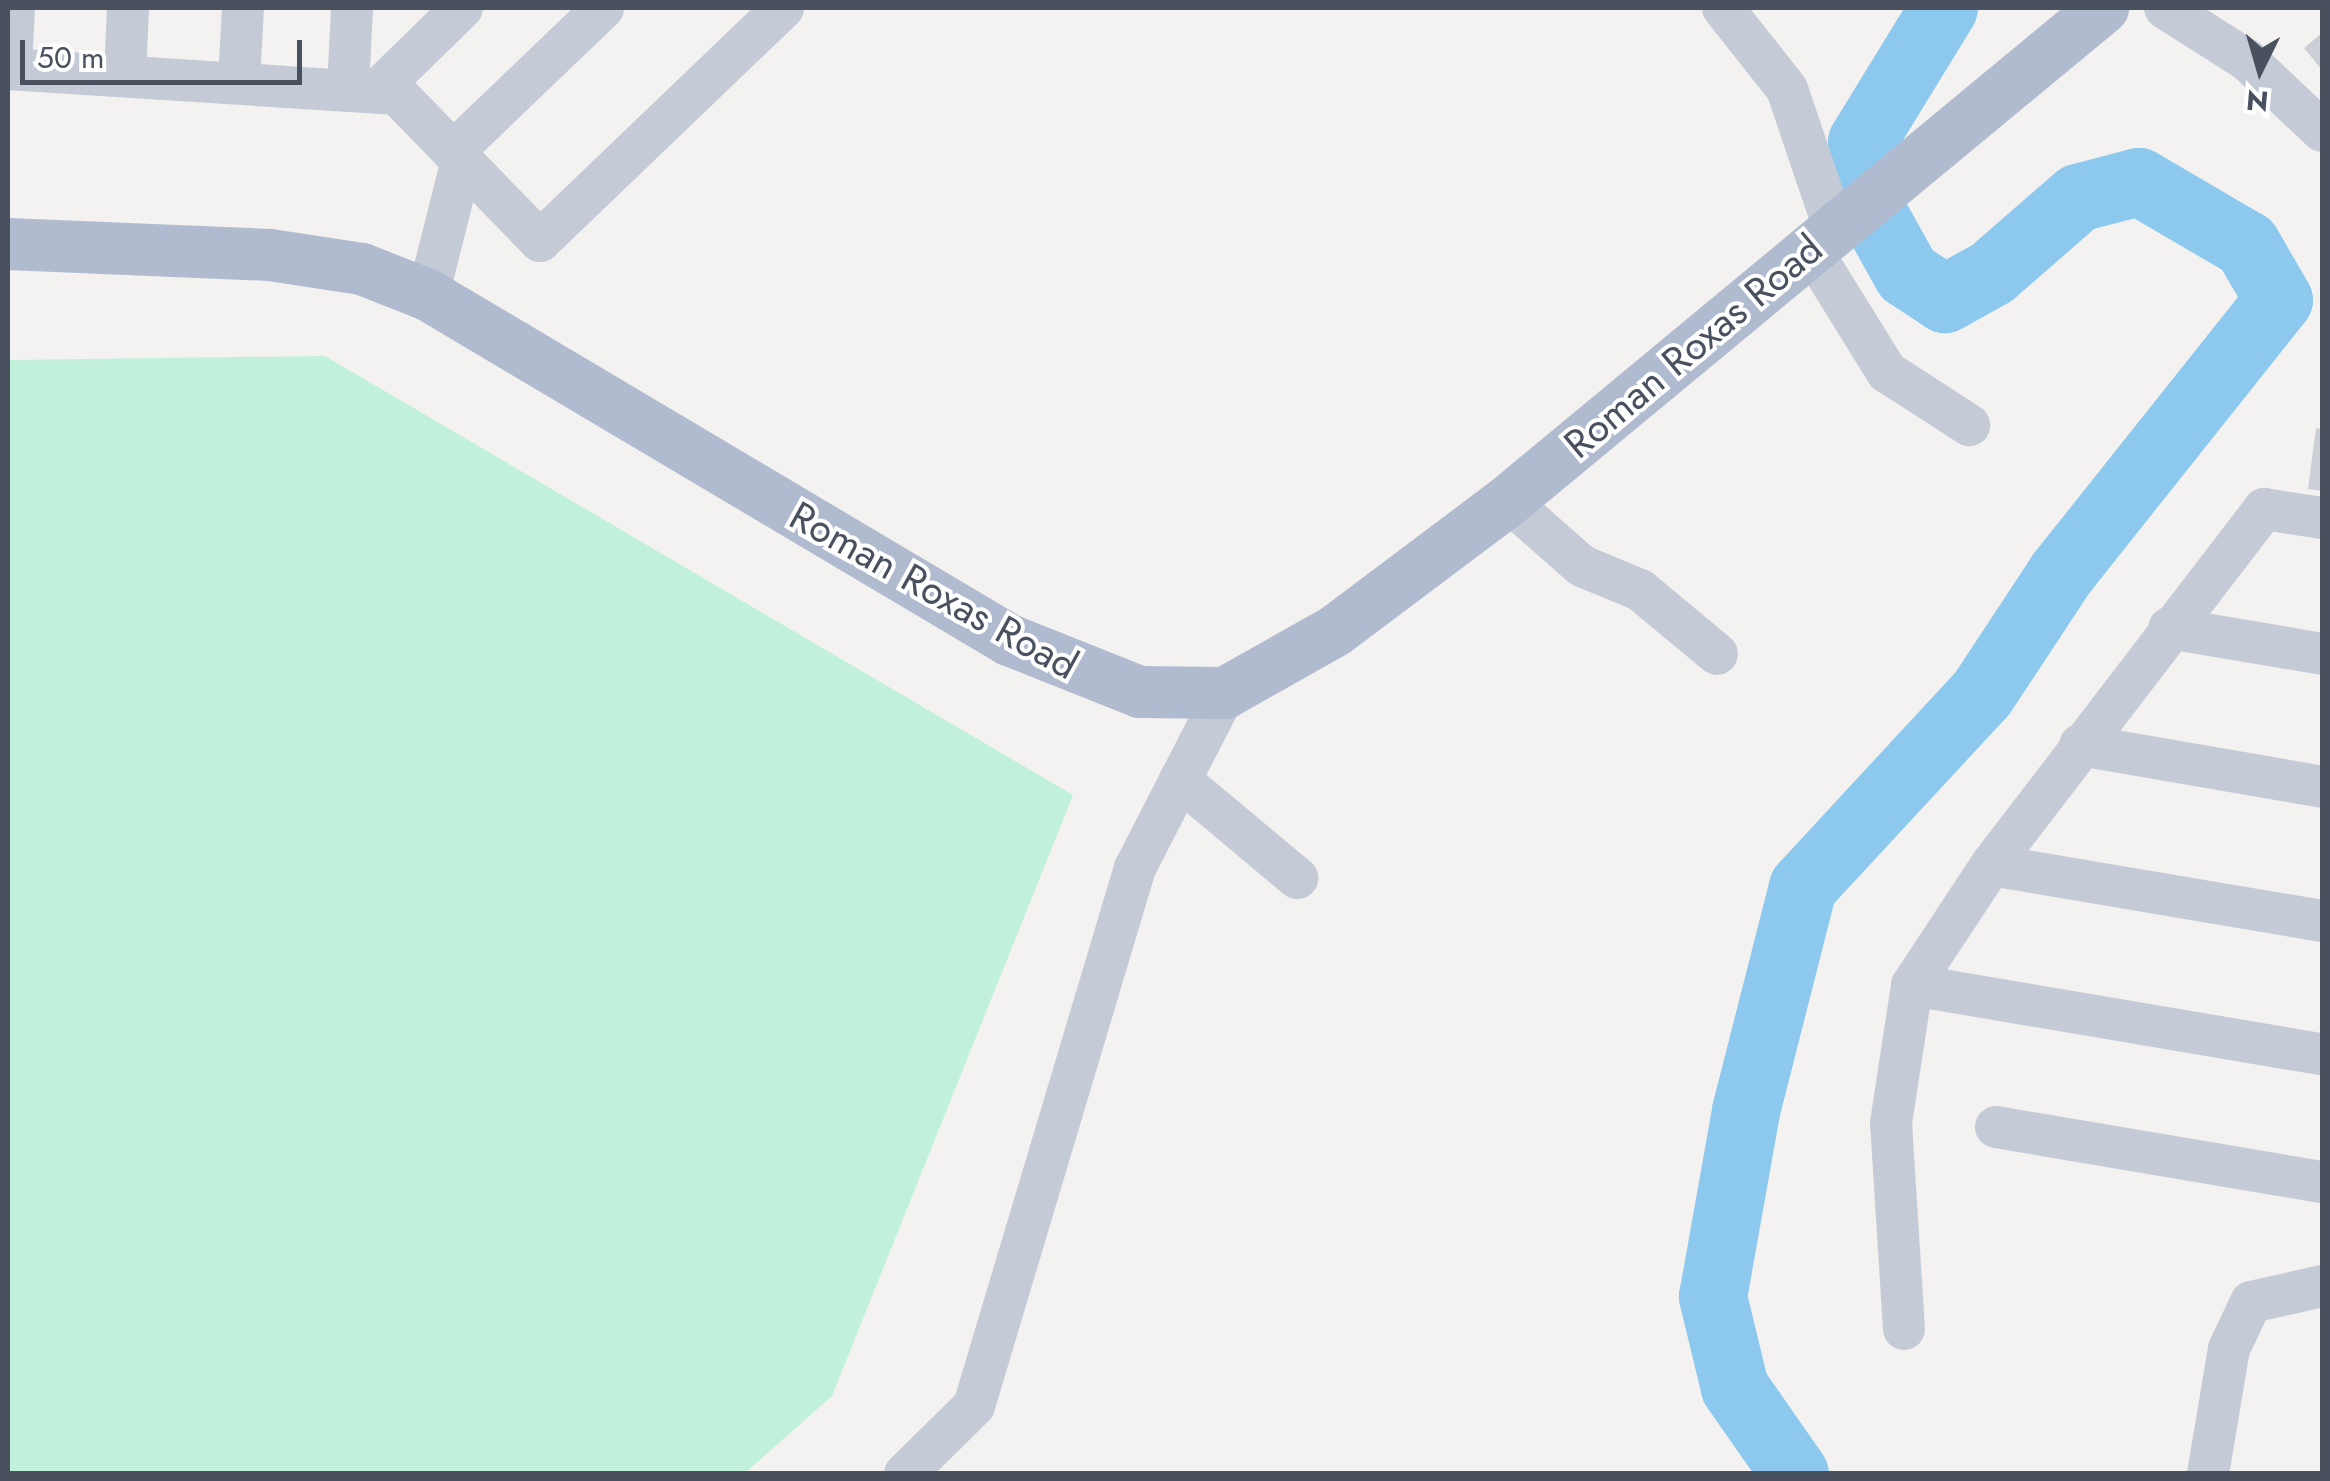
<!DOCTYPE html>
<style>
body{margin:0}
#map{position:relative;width:2330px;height:1481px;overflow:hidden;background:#f4f2f1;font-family:Jost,sans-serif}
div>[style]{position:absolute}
.green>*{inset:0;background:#c1f0db}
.river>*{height:68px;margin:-34px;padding:0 34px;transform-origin:34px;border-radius:34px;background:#8dc9ee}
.building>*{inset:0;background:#cdcfd7}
.minor>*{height:42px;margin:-21px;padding:0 21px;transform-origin:21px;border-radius:21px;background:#c5cbd6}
.major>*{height:52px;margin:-26px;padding:0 26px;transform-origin:26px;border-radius:26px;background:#b1bbd0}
span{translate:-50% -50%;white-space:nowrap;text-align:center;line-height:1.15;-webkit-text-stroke:8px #fff;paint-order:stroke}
.street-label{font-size:40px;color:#49515f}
.frame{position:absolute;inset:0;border:10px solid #49515f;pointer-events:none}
.north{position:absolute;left:2210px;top:20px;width:100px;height:100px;-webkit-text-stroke:8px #fff;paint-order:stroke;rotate:185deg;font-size:28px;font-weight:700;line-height:40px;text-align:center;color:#49515f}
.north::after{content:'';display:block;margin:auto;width:35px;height:45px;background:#49515f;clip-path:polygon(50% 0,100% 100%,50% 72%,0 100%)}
.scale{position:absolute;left:20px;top:40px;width:282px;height:45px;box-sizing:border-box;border:5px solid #49515f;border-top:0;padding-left:12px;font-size:30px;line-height:35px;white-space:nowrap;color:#49515f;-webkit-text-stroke:8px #fff;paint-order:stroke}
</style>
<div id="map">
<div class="green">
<div style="clip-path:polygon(325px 356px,1073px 795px,832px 1396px,745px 1473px,8px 1473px,8px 360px)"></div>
</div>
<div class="river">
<div style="left:1795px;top:1474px;width:105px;rotate:-124.9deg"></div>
<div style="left:1735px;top:1388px;width:94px;rotate:-103.6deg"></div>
<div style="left:1713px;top:1297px;width:189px;rotate:-79.9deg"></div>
<div style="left:1746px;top:1111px;width:231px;rotate:-75.7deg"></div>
<div style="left:1803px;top:887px;width:263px;rotate:-47.2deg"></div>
<div style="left:1982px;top:694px;width:144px;rotate:-56.6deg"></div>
<div style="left:2061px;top:574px;width:350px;rotate:-51.5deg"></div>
<div style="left:2279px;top:300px;width:64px;rotate:-120.2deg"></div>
<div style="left:2247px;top:245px;width:125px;rotate:-149.7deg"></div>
<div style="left:2139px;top:182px;width:63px;rotate:165.3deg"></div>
<div style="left:2078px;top:198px;width:114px;rotate:138.9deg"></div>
<div style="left:1992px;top:273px;width:54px;rotate:151deg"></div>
<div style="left:1945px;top:299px;width:45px;rotate:-146.7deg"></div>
<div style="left:1907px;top:274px;width:70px;rotate:-119.1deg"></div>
<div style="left:1873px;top:213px;width:72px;rotate:-98.8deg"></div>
<div style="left:1862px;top:142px;width:157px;rotate:-58.5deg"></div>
</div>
<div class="building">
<div style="clip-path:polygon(2322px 33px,2322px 70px,2304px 48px)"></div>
<div style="clip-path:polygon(2316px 428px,2322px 429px,2322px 491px,2308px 489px)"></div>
</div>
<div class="minor">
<div style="left:1723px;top:8px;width:103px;rotate:51.7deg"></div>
<div style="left:1787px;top:89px;width:147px;rotate:71.3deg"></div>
<div style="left:2165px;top:8px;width:97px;rotate:32.4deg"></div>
<div style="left:2247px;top:60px;width:103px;rotate:43.4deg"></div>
<div style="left:8px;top:69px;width:390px;rotate:3.7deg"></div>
<div style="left:397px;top:94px;width:205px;rotate:45.8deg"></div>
<div style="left:540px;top:241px;width:337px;rotate:-43.8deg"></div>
<div style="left:11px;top:69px;width:61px;rotate:-87.2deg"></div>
<div style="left:125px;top:76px;width:68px;rotate:-87.5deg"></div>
<div style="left:239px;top:81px;width:73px;rotate:-86.9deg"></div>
<div style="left:348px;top:88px;width:80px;rotate:-87.1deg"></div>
<div style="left:379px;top:89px;width:116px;rotate:-44.3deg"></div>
<div style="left:453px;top:152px;width:208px;rotate:-43.8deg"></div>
<div style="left:1810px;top:248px;width:146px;rotate:58.2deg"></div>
<div style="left:1887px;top:372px;width:98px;rotate:32.9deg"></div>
<div style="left:428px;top:295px;width:138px;rotate:-75.8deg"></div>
<div style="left:1508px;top:501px;width:98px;rotate:41.3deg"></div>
<div style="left:1582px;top:566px;width:63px;rotate:22.5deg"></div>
<div style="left:1640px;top:590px;width:100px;rotate:39.7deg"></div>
<div style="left:2169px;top:628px;width:155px;rotate:9.6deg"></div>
<div style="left:2080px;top:745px;width:246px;rotate:9.8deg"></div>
<div style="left:1180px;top:780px;width:153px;rotate:39.9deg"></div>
<div style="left:1991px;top:865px;width:336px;rotate:9.6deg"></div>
<div style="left:1912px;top:985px;width:416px;rotate:9.6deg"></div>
<div style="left:1996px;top:1127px;width:331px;rotate:9.6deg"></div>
<div style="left:1904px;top:1329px;width:206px;rotate:-93.6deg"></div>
<div style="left:1891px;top:1123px;width:140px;rotate:-81.3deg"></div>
<div style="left:1912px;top:985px;width:144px;rotate:-56.6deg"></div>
<div style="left:1991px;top:865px;width:449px;rotate:-52.5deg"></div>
<div style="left:2264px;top:509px;width:59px;rotate:8.8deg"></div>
<div style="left:905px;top:1474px;width:97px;rotate:-44.6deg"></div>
<div style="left:974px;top:1406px;width:562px;rotate:-73.34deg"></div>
<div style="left:1135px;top:868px;width:197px;rotate:-62.8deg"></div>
<div style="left:2208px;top:1474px;width:127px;rotate:-80.5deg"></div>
<div style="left:2229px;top:1349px;width:52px;rotate:-64.9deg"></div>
<div style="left:2251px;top:1302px;width:73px;rotate:-12.7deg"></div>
</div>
<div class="major">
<div style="left:8px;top:244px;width:262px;rotate:2.4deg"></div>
<div style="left:270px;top:255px;width:93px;rotate:8.7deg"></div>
<div style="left:362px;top:269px;width:71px;rotate:21.5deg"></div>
<div style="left:428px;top:295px;width:676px;rotate:30.7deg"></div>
<div style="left:1009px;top:640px;width:141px;rotate:21.7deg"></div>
<div style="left:1140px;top:692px;width:85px;rotate:0.7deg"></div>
<div style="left:1225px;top:693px;width:126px;rotate:-29.4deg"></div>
<div style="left:1335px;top:631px;width:216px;rotate:-36.9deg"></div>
<div style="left:1508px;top:501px;width:773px;rotate:-39.64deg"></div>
</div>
<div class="street-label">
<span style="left:1693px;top:346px;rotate:-40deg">Roman Roxas Road</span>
<span style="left:934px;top:590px;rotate:29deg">Roman Roxas Road</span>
</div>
<div class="frame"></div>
<div class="north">N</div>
<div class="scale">50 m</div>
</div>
